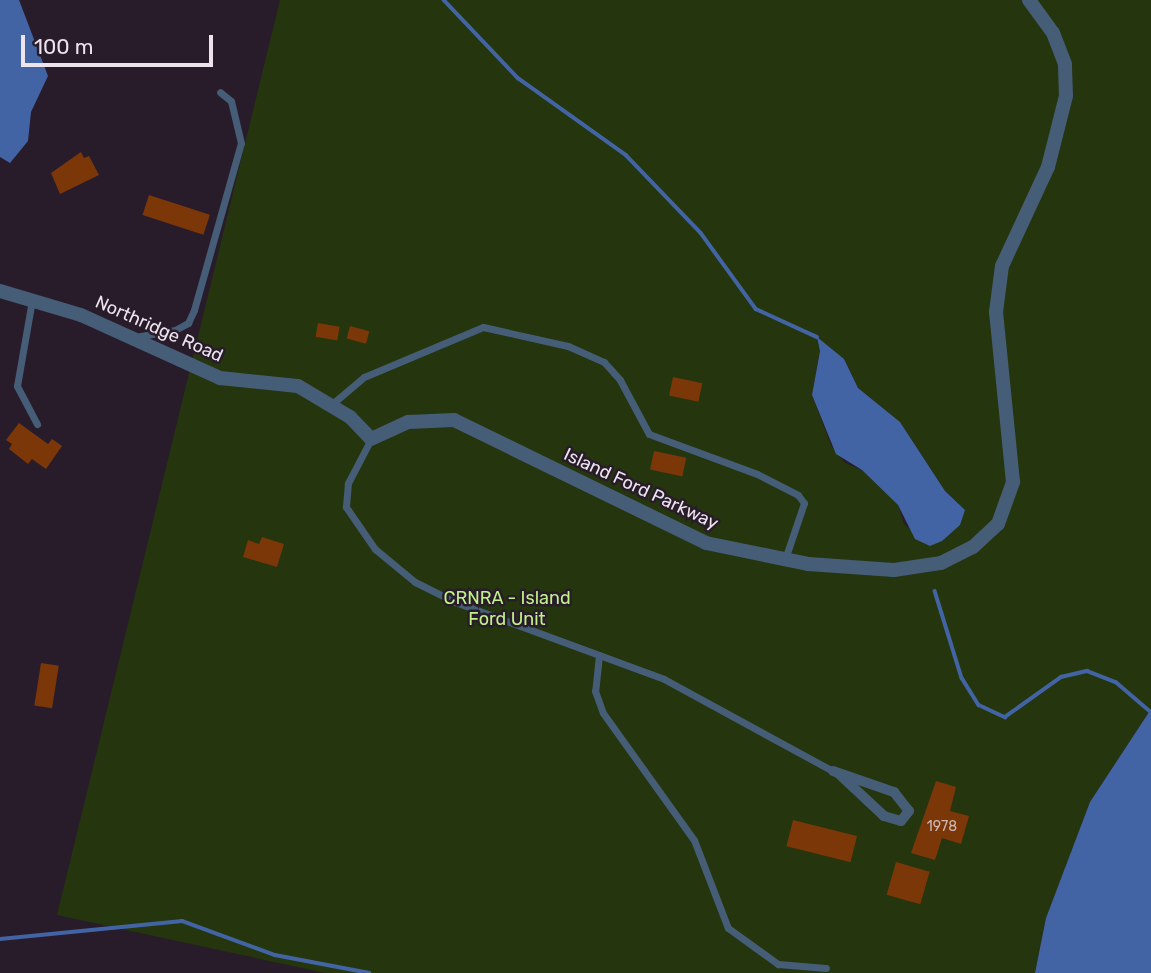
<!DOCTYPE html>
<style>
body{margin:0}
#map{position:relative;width:1151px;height:973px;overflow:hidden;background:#281c2b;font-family:Rubik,sans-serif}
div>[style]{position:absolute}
.green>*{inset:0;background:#25350e}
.water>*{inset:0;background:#4364a4}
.stream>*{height:3.5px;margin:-1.75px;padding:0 1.75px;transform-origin:1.75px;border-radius:1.75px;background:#4364a4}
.building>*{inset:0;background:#7b3708;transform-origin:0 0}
.service>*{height:7px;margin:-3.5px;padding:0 3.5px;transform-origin:3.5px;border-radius:3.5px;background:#455d76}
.pedestrian>*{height:10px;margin:-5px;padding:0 5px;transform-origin:5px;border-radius:5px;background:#455d76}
.minor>*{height:14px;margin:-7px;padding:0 7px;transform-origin:7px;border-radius:7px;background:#455d76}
span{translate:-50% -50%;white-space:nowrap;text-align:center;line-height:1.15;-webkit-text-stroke:5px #281c2b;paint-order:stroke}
.number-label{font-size:14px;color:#d0b8b4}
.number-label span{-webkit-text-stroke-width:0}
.street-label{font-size:18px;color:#ece3ed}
.park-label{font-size:18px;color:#c1f089}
.scale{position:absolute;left:21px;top:35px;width:192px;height:32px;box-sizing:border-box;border:4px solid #ece3ed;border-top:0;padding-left:9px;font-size:21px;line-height:24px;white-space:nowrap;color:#ece3ed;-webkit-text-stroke:5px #281c2b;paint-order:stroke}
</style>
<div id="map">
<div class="green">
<div style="clip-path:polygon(evenodd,280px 0,1151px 0,1151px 709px,1090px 802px,1046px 918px,1035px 973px,325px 973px,57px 915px,280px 0,820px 350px,844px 359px,858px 388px,900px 422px,945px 491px,965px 510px,930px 546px,904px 524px,898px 505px,862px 470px,845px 463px,831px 445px,812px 395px,820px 350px)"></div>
</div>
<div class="water">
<div style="clip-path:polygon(0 0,19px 0,48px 76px,31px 112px,28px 141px,10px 163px,0 157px)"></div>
<div style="clip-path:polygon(817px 337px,844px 359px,858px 388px,900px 422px,945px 491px,965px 510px,960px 525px,942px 541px,930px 546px,915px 539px,898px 505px,862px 470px,836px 454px,812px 395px,820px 351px)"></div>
<div style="clip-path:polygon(1151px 709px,1151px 973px,1035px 973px,1046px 918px,1090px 802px)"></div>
</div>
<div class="stream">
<div style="left:444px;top:0;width:108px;rotate:46.5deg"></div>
<div style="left:518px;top:78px;width:133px;rotate:35.5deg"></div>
<div style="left:626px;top:155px;width:108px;rotate:46.1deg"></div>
<div style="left:701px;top:233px;width:94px;rotate:54.1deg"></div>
<div style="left:756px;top:309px;width:67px;rotate:24.7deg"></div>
<div style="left:935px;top:591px;width:91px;rotate:72.8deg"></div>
<div style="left:962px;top:678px;width:32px;rotate:58deg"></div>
<div style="left:979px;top:705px;width:29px;rotate:25deg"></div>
<div style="left:1005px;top:717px;width:69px;rotate:-35.5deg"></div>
<div style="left:1061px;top:677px;width:27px;rotate:-13deg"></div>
<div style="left:1087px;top:671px;width:31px;rotate:21deg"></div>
<div style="left:1116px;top:682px;width:46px;rotate:40.6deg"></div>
<div style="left:0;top:939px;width:183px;rotate:-5.6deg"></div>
<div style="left:182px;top:921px;width:99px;rotate:20.1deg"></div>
<div style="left:275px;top:955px;width:96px;rotate:10.8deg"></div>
</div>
<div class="building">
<div style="clip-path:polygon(81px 152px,84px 158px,89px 156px,99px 175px,60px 194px,51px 173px)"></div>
<div style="left:149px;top:195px;width:64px;height:21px;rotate:18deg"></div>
<div style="left:318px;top:323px;width:22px;height:14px;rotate:10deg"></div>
<div style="left:350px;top:326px;width:20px;height:13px;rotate:15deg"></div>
<div style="left:673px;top:377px;width:30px;height:19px;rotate:12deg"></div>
<div style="clip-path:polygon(19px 423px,48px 444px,52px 439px,62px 446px,46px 469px,32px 459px,28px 464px,9px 449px,12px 444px,6px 440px)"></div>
<div style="left:654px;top:451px;width:33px;height:19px;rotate:12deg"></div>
<div style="clip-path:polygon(262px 537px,284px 544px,277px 567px,243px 557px,248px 540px,259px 544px)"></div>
<div style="left:41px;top:663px;width:18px;height:43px;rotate:9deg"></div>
<div style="clip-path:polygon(936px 781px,956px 787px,950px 811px,969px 816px,961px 844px,942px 838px,935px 860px,911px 853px)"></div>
<div style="left:793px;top:820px;width:66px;height:27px;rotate:14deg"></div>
<div style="left:896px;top:862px;width:35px;height:34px;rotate:16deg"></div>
</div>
<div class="service">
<div style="left:32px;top:300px;width:87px;rotate:99.9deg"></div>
<div style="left:17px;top:386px;width:43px;rotate:62.2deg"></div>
<div style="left:135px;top:337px;width:41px;rotate:-9.9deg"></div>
<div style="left:175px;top:330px;width:15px;rotate:-28deg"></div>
<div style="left:188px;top:323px;width:14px;rotate:-65deg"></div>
<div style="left:194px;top:310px;width:173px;rotate:-74.3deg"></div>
<div style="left:241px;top:143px;width:43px;rotate:-103.4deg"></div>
<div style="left:231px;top:101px;width:14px;rotate:-141deg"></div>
<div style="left:332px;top:404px;width:42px;rotate:-40.2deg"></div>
<div style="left:364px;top:377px;width:129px;rotate:-22.8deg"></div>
<div style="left:483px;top:327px;width:87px;rotate:12.6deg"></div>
<div style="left:568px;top:346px;width:39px;rotate:24deg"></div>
<div style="left:604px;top:362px;width:24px;rotate:48deg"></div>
<div style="left:620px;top:380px;width:61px;rotate:61.8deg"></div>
<div style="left:649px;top:434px;width:115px;rotate:20.3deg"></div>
<div style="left:757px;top:474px;width:46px;rotate:27.1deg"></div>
<div style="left:798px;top:495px;width:10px;rotate:53deg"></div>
<div style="left:804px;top:503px;width:59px;rotate:108.7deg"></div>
<div style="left:371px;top:439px;width:50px;rotate:117.6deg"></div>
<div style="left:348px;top:483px;width:24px;rotate:95deg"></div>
<div style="left:346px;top:507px;width:51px;rotate:55.4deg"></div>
<div style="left:375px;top:549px;width:52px;rotate:39.5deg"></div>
<div style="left:415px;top:582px;width:45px;rotate:26.6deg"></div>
<div style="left:455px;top:602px;width:223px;rotate:20.2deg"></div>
<div style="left:664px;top:679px;width:192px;rotate:28.6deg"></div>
<div style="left:599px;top:655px;width:36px;rotate:96deg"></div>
<div style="left:595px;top:691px;width:23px;rotate:70deg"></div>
<div style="left:603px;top:713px;width:156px;rotate:54.4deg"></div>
<div style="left:694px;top:840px;width:94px;rotate:68.9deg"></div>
<div style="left:728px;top:928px;width:62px;rotate:35.8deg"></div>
<div style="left:778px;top:964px;width:48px;rotate:4.8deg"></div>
</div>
<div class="pedestrian">
<div style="left:833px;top:771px;width:65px;rotate:19deg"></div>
<div style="left:894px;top:792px;width:24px;rotate:52deg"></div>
<div style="left:909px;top:811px;width:13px;rotate:129deg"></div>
<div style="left:901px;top:821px;width:18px;rotate:-164deg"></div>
<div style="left:884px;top:816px;width:62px;rotate:-137deg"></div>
</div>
<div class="minor">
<div style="left:0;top:291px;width:84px;rotate:16.5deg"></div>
<div style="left:81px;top:315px;width:153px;rotate:24.4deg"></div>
<div style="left:220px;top:378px;width:78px;rotate:5.9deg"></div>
<div style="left:298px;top:386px;width:61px;rotate:30.8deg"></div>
<div style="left:350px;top:417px;width:30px;rotate:46deg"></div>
<div style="left:371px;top:439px;width:41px;rotate:-24.7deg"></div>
<div style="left:408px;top:422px;width:46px;rotate:-2.5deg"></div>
<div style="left:454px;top:420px;width:280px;rotate:26deg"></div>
<div style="left:706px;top:543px;width:104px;rotate:11.6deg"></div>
<div style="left:808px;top:564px;width:86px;rotate:4deg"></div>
<div style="left:894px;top:570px;width:48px;rotate:-8.5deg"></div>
<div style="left:941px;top:563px;width:36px;rotate:-27deg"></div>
<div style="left:973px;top:547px;width:34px;rotate:-43deg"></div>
<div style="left:998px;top:524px;width:45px;rotate:-70.3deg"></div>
<div style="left:1013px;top:482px;width:171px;rotate:-95.7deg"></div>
<div style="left:996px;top:312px;width:46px;rotate:-82.6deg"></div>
<div style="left:1002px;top:266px;width:109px;rotate:-65.1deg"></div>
<div style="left:1048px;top:167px;width:73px;rotate:-75.8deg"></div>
<div style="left:1066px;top:96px;width:32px;rotate:-92deg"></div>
<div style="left:1065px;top:64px;width:33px;rotate:-111deg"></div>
<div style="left:1053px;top:33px;width:41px;rotate:-126deg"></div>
</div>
<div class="number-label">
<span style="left:942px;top:827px">1978</span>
</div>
<div class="street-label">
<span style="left:159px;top:329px;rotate:24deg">Northridge Road</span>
<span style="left:641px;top:489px;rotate:25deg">Island Ford Parkway</span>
</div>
<div class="park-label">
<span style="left:507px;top:609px">CRNRA - Island<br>Ford Unit</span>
</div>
<div class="scale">100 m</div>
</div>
